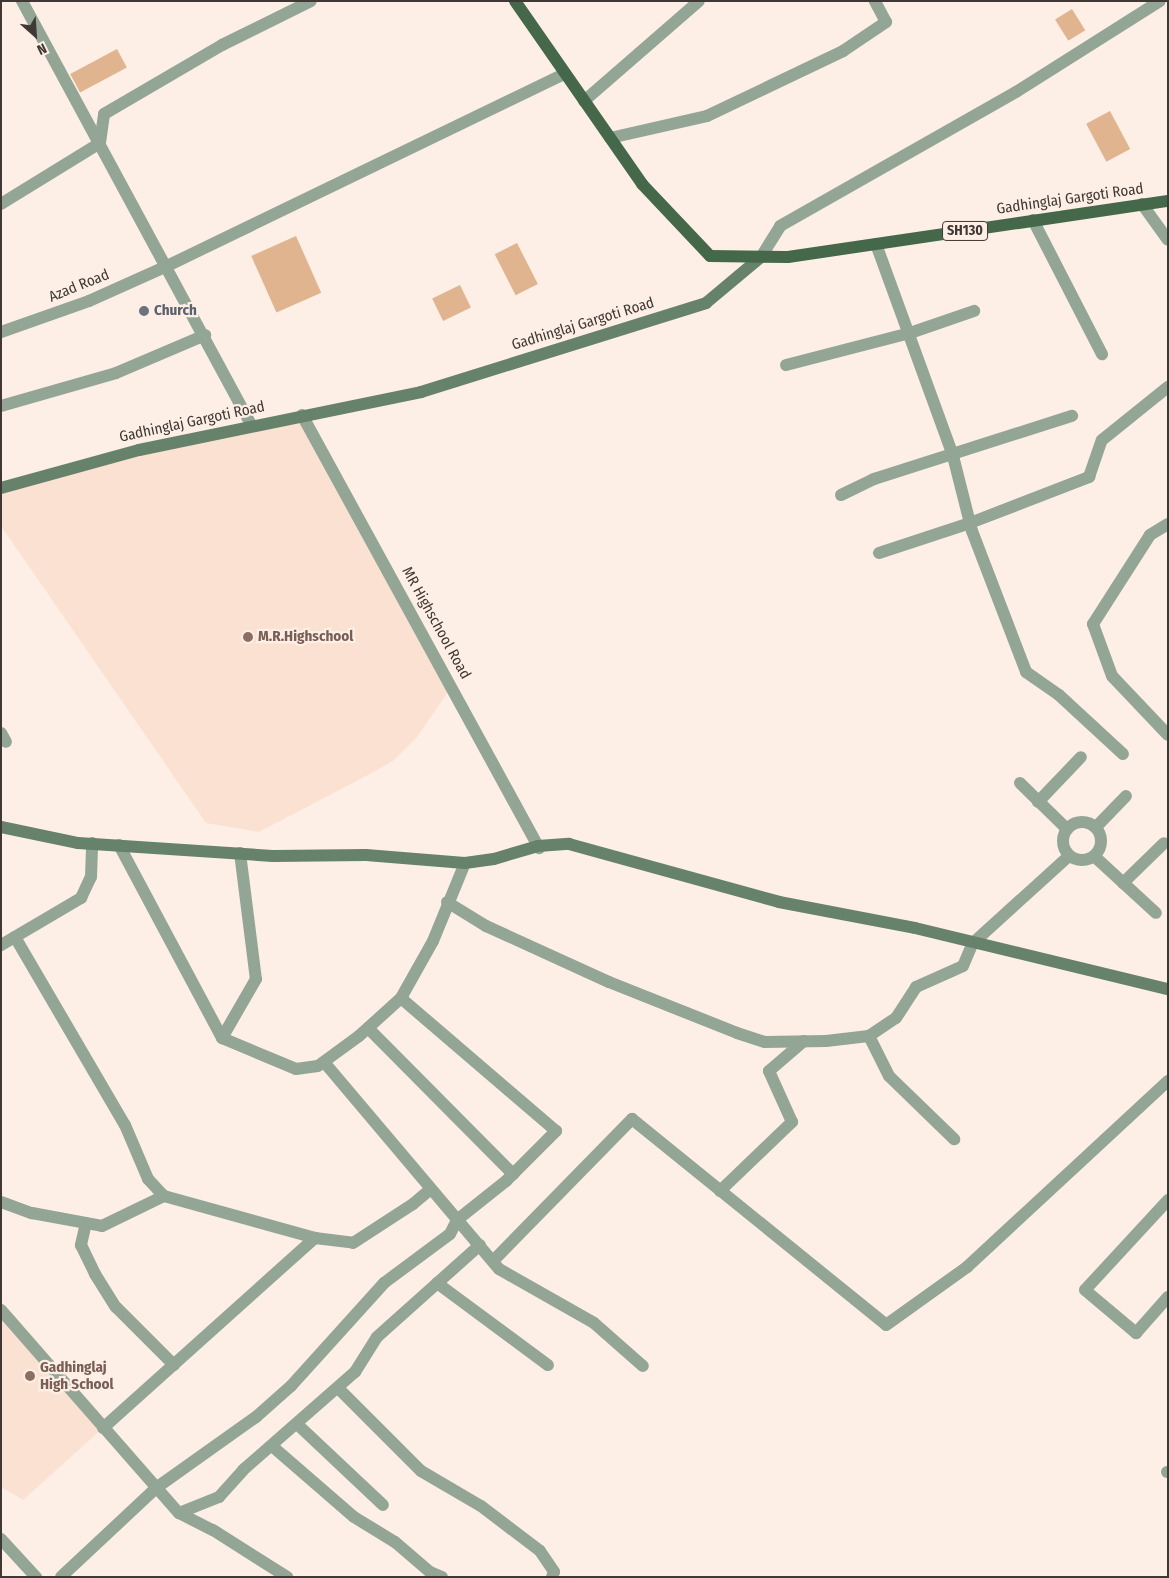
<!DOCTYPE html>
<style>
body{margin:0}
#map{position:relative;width:1169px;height:1578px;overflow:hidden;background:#feefe6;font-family:"Fira Sans Condensed",sans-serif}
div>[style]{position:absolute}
.built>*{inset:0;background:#fbe1d2}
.building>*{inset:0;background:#e1b490;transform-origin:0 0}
.street>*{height:12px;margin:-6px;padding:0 6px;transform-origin:6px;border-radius:6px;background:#93a696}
.street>.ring{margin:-6px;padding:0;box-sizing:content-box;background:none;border:12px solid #93a696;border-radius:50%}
.secondary>*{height:12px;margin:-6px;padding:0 6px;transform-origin:6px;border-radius:6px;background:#66826a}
.primary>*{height:12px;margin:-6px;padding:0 6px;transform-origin:6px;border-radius:6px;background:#45684b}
.dots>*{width:14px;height:14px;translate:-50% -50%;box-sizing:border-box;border:2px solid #feefe6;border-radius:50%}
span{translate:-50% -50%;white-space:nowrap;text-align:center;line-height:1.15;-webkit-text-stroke:4.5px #feefe6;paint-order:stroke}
.shield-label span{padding:1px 4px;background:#feefe6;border:1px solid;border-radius:4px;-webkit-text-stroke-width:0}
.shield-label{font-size:14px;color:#3f3834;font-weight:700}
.street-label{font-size:15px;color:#3f3834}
.worship-label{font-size:15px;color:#5b616d;font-weight:700}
.left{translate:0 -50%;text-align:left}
.education-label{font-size:15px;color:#785e54;font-weight:700}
.frame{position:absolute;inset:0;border:2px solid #3f3834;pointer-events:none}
.north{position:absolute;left:10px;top:10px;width:50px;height:50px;-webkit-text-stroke:4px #feefe6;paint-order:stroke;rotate:154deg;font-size:14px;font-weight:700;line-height:20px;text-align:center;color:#3f3834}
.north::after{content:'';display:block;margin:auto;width:18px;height:22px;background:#3f3834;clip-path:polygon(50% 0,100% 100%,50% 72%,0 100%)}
</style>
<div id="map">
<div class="built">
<div style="clip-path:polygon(302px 415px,452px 686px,417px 737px,393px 761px,368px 775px,259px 832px,206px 823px,1px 526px,1px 490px)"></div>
<div style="clip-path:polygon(1px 1310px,103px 1428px,23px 1500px,1px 1487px)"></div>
</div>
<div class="building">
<div style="left:1072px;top:9px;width:25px;height:20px;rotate:58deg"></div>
<div style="left:117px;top:49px;width:21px;height:53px;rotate:62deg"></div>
<div style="left:1110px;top:111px;width:43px;height:27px;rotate:62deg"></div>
<div style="left:296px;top:236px;width:62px;height:49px;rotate:66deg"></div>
<div style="left:517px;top:243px;width:46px;height:25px;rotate:63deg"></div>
<div style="left:460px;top:285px;width:25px;height:31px;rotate:64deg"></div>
</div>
<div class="street">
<div style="left:22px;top:1px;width:482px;rotate:61.6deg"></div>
<div style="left:584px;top:101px;width:152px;rotate:-41deg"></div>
<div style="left:610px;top:138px;width:99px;rotate:-12.8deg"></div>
<div style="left:707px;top:116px;width:151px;rotate:-25.5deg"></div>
<div style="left:843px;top:51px;width:52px;rotate:-34deg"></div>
<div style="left:886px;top:22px;width:24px;rotate:-118deg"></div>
<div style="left:1px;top:204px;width:116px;rotate:-31.6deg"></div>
<div style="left:100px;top:143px;width:29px;rotate:-82deg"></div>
<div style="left:104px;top:114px;width:137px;rotate:-30.3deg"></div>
<div style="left:222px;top:45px;width:99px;rotate:-26.3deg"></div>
<div style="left:1142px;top:204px;width:44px;rotate:54.2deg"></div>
<div style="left:1033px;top:220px;width:151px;rotate:62.8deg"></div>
<div style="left:876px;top:244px;width:226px;rotate:70deg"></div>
<div style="left:953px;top:456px;width:77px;rotate:75.8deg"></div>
<div style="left:972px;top:531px;width:151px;rotate:69deg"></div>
<div style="left:1026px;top:672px;width:40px;rotate:34.9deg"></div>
<div style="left:1059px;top:695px;width:87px;rotate:42.7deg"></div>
<div style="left:761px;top:257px;width:36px;rotate:-58deg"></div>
<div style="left:780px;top:226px;width:271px;rotate:-29.6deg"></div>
<div style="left:1016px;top:92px;width:170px;rotate:-32.3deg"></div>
<div style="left:1px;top:332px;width:93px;rotate:-19.4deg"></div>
<div style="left:89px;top:301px;width:85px;rotate:-24.2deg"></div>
<div style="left:167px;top:266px;width:442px;rotate:-25.8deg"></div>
<div style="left:786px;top:365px;width:128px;rotate:-14.5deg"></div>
<div style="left:910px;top:333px;width:68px;rotate:-19deg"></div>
<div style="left:1px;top:406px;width:120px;rotate:-16deg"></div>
<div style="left:116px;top:373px;width:97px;rotate:-23.1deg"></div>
<div style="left:302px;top:415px;width:494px;rotate:61.3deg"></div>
<div style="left:841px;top:495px;width:37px;rotate:-26deg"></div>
<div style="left:874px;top:479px;width:208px;rotate:-17.7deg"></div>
<div style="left:1168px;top:524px;width:21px;rotate:149deg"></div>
<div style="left:1150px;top:535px;width:106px;rotate:122.6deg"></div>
<div style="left:1093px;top:624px;width:55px;rotate:69.9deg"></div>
<div style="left:1112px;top:676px;width:81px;rotate:46.5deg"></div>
<div style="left:879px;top:553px;width:96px;rotate:-18.2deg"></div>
<div style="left:970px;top:523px;width:128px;rotate:-21.1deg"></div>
<div style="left:1089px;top:477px;width:39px;rotate:-71deg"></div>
<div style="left:1102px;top:440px;width:85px;rotate:-38.8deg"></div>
<div style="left:1px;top:733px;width:10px;rotate:61deg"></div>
<div style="left:1020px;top:783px;width:66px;rotate:44.4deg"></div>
<div style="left:1038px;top:802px;width:62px;rotate:-46.3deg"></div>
<div class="ring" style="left:1063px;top:822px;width:26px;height:26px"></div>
<div style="left:1096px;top:827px;width:43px;rotate:-45.9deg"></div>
<div style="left:119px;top:845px;width:219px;rotate:61.9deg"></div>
<div style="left:240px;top:853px;width:127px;rotate:82.8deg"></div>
<div style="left:256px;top:979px;width:68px;rotate:120deg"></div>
<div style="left:222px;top:1038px;width:80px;rotate:22.7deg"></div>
<div style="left:296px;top:1069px;width:22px;rotate:-8deg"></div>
<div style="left:318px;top:1066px;width:51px;rotate:-36.2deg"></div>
<div style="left:359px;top:1036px;width:57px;rotate:-42.1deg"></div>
<div style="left:401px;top:998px;width:65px;rotate:-60.7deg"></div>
<div style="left:433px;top:941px;width:84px;rotate:-67.7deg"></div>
<div style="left:1094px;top:856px;width:84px;rotate:42.6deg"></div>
<div style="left:1123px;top:883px;width:57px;rotate:-44.3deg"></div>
<div style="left:447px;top:902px;width:46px;rotate:31.6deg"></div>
<div style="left:486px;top:926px;width:135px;rotate:24.5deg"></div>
<div style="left:609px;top:982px;width:138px;rotate:21.7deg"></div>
<div style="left:737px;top:1033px;width:29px;rotate:18deg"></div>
<div style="left:765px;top:1042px;width:61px;rotate:-0.9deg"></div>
<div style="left:826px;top:1041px;width:43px;rotate:-6.6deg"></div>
<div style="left:869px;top:1036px;width:32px;rotate:-34deg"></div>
<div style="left:896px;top:1018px;width:37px;rotate:-57deg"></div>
<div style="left:916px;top:987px;width:51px;rotate:-24.1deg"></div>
<div style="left:963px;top:966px;width:25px;rotate:-67deg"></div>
<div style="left:973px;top:943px;width:130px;rotate:-42.2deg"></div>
<div style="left:15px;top:937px;width:218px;rotate:59.7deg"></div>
<div style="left:125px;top:1125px;width:59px;rotate:66.9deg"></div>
<div style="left:148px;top:1179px;width:23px;rotate:47deg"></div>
<div style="left:164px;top:1196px;width:157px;rotate:15.5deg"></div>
<div style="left:315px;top:1238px;width:38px;rotate:7deg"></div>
<div style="left:353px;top:1243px;width:72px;rotate:-33deg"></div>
<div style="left:413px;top:1204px;width:23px;rotate:-40deg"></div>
<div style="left:1px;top:945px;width:93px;rotate:-30.4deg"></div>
<div style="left:81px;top:898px;width:23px;rotate:-65deg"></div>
<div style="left:91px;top:877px;width:34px;rotate:-88deg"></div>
<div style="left:368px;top:1028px;width:206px;rotate:45.2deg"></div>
<div style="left:869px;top:1036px;width:45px;rotate:63.4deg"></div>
<div style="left:889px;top:1076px;width:91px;rotate:44.1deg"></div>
<div style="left:324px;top:1062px;width:271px;rotate:49.8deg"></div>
<div style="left:499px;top:1269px;width:109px;rotate:29.6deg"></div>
<div style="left:594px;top:1323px;width:65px;rotate:41.3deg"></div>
<div style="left:720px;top:1191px;width:100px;rotate:-43.8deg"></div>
<div style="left:792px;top:1122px;width:56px;rotate:-114.3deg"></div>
<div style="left:769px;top:1071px;width:46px;rotate:-40.6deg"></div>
<div style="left:1168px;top:1200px;width:122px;rotate:132.7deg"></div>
<div style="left:1085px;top:1290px;width:67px;rotate:40.1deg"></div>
<div style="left:1136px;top:1333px;width:48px;rotate:-48.4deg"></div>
<div style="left:1px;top:1202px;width:33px;rotate:20deg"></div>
<div style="left:32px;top:1213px;width:71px;rotate:10.5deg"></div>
<div style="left:102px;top:1226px;width:69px;rotate:-25.8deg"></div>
<div style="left:86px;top:1223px;width:23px;rotate:103deg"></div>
<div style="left:81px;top:1245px;width:32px;rotate:64deg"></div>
<div style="left:95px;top:1274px;width:39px;rotate:58deg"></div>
<div style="left:116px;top:1307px;width:82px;rotate:45deg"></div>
<div style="left:493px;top:1261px;width:199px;rotate:-45.6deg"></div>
<div style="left:632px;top:1119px;width:327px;rotate:39deg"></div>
<div style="left:886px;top:1325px;width:100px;rotate:-35.6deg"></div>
<div style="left:967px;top:1267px;width:274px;rotate:-42.8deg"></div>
<div style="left:437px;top:1283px;width:138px;rotate:36.5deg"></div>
<div style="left:1px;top:1310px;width:270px;rotate:48.8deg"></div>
<div style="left:179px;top:1513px;width:38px;rotate:27deg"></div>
<div style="left:213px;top:1530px;width:88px;rotate:32.4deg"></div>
<div style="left:338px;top:1388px;width:117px;rotate:45deg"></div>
<div style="left:421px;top:1471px;width:69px;rotate:30.3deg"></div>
<div style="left:481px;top:1506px;width:74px;rotate:37.3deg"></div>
<div style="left:540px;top:1551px;width:25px;rotate:56deg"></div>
<div style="left:554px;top:1572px;width:5px;rotate:112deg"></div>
<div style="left:297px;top:1424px;width:118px;rotate:43.3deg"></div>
<div style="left:103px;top:1428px;width:285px;rotate:-41.9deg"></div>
<div style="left:272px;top:1446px;width:108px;rotate:40.9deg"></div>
<div style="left:354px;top:1517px;width:48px;rotate:31.4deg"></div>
<div style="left:395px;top:1542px;width:46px;rotate:40.6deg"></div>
<div style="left:430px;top:1572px;width:13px;rotate:23deg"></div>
<div style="left:1167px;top:1472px;width:1px"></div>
<div style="left:179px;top:1513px;width:43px;rotate:-21.8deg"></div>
<div style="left:219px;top:1497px;width:36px;rotate:-48deg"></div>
<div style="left:243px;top:1470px;width:149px;rotate:-41.2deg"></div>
<div style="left:355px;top:1372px;width:41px;rotate:-57.8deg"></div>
<div style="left:377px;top:1337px;width:138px;rotate:-41.8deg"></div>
<div style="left:1px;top:1539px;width:52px;rotate:47.4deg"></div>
<div style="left:61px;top:1577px;width:130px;rotate:-43.1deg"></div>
<div style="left:156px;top:1488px;width:123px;rotate:-35.4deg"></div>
<div style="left:256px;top:1417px;width:47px;rotate:-41.5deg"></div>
<div style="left:291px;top:1386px;width:139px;rotate:-47.9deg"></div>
<div style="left:384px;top:1283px;width:82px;rotate:-36.6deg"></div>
<div style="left:450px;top:1234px;width:16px;rotate:-63deg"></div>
<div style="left:457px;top:1220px;width:63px;rotate:-38.5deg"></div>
<div style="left:506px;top:1181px;width:71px;rotate:-45deg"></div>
<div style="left:556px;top:1131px;width:204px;rotate:-139.4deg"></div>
</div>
<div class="secondary">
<div style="left:1px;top:488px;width:143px;rotate:-15.4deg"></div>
<div style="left:139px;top:450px;width:288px;rotate:-11.6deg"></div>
<div style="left:421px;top:392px;width:299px;rotate:-17.3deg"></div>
<div style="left:706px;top:303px;width:72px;rotate:-39.9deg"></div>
<div style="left:1px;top:827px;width:79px;rotate:11.7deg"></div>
<div style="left:78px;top:843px;width:195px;rotate:3.8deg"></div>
<div style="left:273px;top:856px;width:93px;rotate:-0.6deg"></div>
<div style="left:366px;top:855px;width:99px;rotate:4.6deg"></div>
<div style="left:465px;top:863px;width:29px;rotate:-8deg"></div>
<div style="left:494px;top:859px;width:46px;rotate:-16.5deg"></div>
<div style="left:538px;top:846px;width:31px;rotate:-4deg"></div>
<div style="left:569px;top:844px;width:218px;rotate:15.4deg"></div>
<div style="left:779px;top:902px;width:138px;rotate:10.8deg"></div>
<div style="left:915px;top:928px;width:260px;rotate:13.6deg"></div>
</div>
<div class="primary">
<div style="left:515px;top:1px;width:223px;rotate:55.2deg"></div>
<div style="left:642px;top:184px;width:99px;rotate:46.6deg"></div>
<div style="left:710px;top:256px;width:78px;rotate:0.7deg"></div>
<div style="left:788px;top:257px;width:384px;rotate:-8.4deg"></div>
</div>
<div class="dots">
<div style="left:144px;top:311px;background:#6b7280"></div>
<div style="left:248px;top:637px;background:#8d6e63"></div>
<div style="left:30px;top:1376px;background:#8d6e63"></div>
</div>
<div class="shield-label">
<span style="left:965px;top:231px">SH130</span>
</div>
<div class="street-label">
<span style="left:1070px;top:199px;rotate:-8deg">Gadhinglaj Gargoti Road</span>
<span style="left:79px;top:286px;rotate:-22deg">Azad Road</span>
<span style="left:583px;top:324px;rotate:-17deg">Gadhinglaj Gargoti Road</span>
<span style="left:192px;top:422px;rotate:-12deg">Gadhinglaj Gargoti Road</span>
<span style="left:436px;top:623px;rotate:61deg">MR Highschool Road</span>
</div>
<div class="worship-label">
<span class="left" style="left:154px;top:311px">Church</span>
</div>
<div class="education-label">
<span class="left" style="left:258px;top:637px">M.R.Highschool</span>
<span class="left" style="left:40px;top:1376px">Gadhinglaj<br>High School</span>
</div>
<div class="frame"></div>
<div class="north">N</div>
</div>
